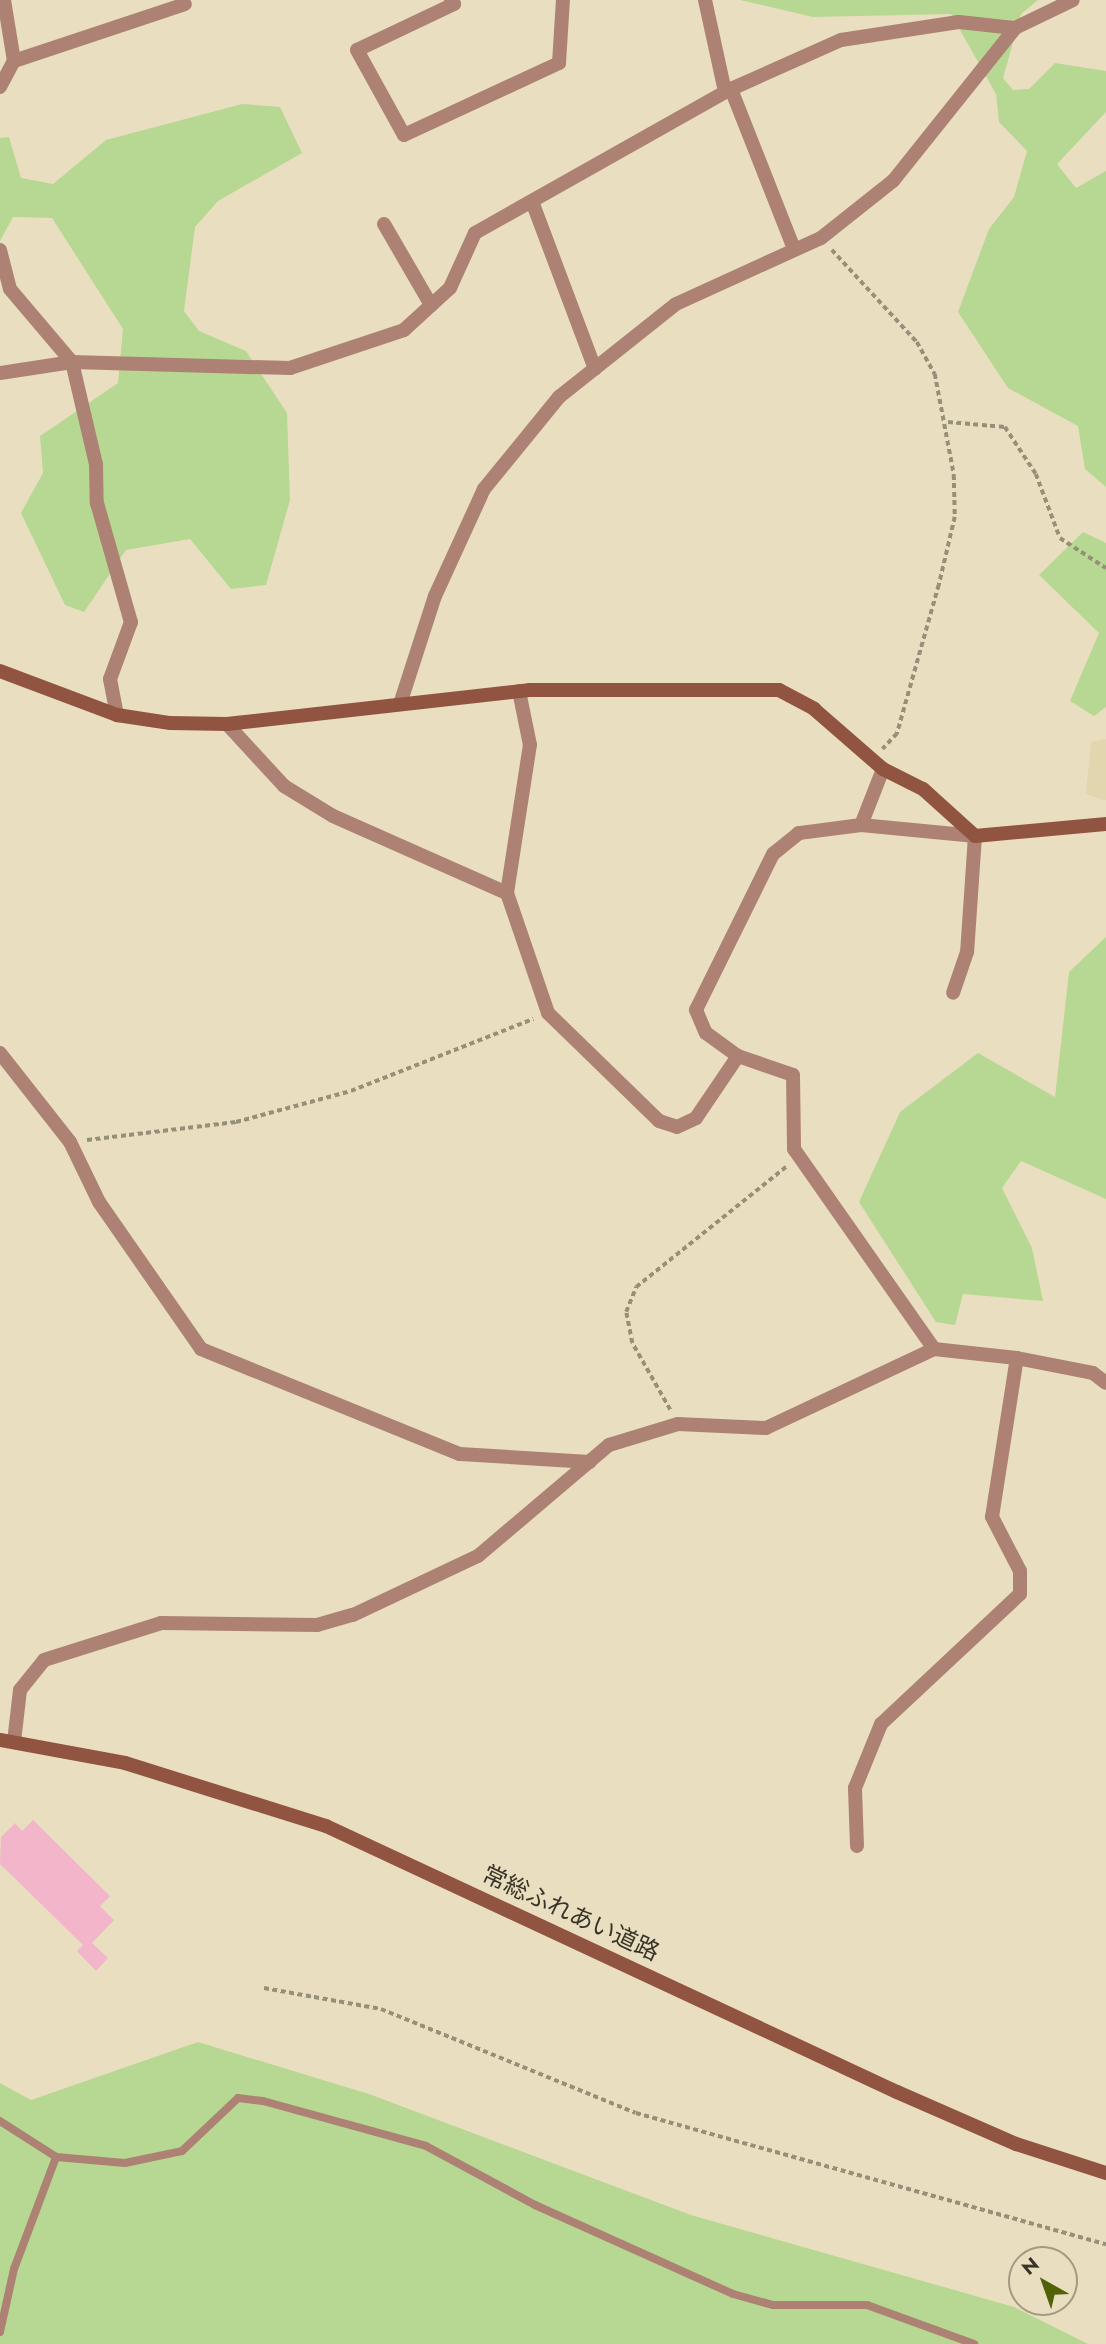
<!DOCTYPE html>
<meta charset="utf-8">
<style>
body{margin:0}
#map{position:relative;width:1106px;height:2344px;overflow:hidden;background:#e9dfc0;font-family:Jost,"Noto Sans JP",sans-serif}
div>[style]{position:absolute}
.built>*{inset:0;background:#e2d6af}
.green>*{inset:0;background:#b7d892}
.building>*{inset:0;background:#f3b5ca}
.path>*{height:3.5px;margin-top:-1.75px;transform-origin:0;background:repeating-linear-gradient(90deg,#979079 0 5px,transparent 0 8.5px)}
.lane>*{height:8px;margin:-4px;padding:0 4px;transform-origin:4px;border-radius:4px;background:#ad8274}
.street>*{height:14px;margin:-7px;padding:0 7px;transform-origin:7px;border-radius:7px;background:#ad8274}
.secondary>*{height:14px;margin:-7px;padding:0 7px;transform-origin:7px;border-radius:7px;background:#915441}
span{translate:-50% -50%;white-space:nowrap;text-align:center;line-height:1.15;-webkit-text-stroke:7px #e9dfc0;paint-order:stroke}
.street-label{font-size:24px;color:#383427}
.north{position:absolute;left:1008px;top:2246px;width:70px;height:70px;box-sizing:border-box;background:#e9dfc0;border:2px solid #a29b83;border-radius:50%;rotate:320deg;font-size:19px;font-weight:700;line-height:28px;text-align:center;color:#383427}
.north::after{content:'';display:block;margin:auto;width:24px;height:32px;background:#526208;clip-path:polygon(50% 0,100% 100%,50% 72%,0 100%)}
</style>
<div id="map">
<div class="built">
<div style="clip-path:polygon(1106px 739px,1106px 800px,1103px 800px,1086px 794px,1091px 742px)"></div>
</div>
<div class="green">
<div style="clip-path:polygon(740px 0,1038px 0,1021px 14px,1003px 78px,1013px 90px,1029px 89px,1055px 63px,1106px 71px,1106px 112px,1057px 164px,1076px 188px,1106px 171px,1106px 487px,1085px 469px,1078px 426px,1008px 388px,958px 312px,989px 229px,1014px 197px,1027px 151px,999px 122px,996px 94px,951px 14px,813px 17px)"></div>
<div style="clip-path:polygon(242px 104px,280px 107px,302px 153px,218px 201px,195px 227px,184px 311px,199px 331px,246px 351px,287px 413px,290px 500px,266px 585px,231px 589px,190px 539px,126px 550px,84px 612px,65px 605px,21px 513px,43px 473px,40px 436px,118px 383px,123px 329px,52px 218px,13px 217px,0 241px,0 138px,9px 137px,21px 178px,53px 184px,106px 140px)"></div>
<div style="clip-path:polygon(1083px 532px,1106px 543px,1106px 707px,1094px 716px,1070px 701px,1099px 633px,1039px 575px)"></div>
<div style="clip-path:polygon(1106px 937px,1106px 1199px,1021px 1161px,1002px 1188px,1032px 1248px,1043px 1301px,963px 1294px,955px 1325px,936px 1322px,859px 1202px,900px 1112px,978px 1053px,1055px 1097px,1069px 972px)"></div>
<div style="clip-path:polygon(198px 2042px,369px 2094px,691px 2215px,1014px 2307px,1088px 2344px,0 2344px,0 2083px,31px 2100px)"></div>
</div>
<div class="building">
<div style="clip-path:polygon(33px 1820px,110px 1896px,100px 1906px,114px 1920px,92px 1943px,108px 1958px,96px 1971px,77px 1951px,83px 1945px,0 1864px,1px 1837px,15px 1823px,22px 1831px)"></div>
</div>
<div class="path">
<div style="left:832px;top:250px;width:125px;rotate:47.3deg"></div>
<div style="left:917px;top:342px;width:37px;rotate:61deg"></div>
<div style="left:935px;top:374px;width:103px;rotate:79.3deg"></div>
<div style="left:954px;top:475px;width:42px;rotate:88.6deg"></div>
<div style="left:955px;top:517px;width:70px;rotate:103.2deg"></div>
<div style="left:939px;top:585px;width:155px;rotate:105.7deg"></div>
<div style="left:897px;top:734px;width:21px;rotate:133deg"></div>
<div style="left:948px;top:422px;width:57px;rotate:5deg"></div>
<div style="left:1005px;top:427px;width:56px;rotate:56.6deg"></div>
<div style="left:1036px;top:474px;width:68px;rotate:69.4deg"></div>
<div style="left:1060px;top:538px;width:55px;rotate:33.1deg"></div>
<div style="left:87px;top:1140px;width:150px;rotate:-6.9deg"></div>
<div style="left:236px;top:1122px;width:119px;rotate:-15.1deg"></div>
<div style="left:351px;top:1091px;width:196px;rotate:-21.6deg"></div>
<div style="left:670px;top:1410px;width:77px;rotate:-119.6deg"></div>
<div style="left:632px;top:1343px;width:32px;rotate:-101deg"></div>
<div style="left:626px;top:1312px;width:27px;rotate:-68deg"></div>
<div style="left:636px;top:1287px;width:193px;rotate:-38.7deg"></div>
<div style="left:264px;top:1988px;width:119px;rotate:10.2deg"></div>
<div style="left:381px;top:2009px;width:275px;rotate:22.2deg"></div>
<div style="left:636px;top:2113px;width:488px;rotate:15.6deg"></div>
</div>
<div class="lane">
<div style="left:0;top:2121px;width:67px;rotate:32.7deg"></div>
<div style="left:56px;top:2157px;width:69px;rotate:5deg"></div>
<div style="left:125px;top:2163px;width:58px;rotate:-11.9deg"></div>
<div style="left:182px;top:2151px;width:77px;rotate:-43.4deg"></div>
<div style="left:238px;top:2098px;width:25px;rotate:7deg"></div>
<div style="left:263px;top:2101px;width:169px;rotate:15.4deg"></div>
<div style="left:426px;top:2146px;width:124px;rotate:28.4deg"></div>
<div style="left:535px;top:2205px;width:217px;rotate:24.2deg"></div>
<div style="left:733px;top:2294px;width:41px;rotate:15.4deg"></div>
<div style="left:773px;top:2305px;width:94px"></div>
<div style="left:867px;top:2305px;width:114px;rotate:20deg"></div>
<div style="left:0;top:2332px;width:65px;rotate:-77.5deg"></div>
<div style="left:14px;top:2269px;width:120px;rotate:-69.4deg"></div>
</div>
<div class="street">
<div style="left:4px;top:0;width:62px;rotate:80.7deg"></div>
<div style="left:451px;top:0;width:5px;rotate:53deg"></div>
<div style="left:454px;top:4px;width:107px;rotate:154.6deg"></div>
<div style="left:357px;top:50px;width:97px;rotate:61.1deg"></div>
<div style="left:404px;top:135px;width:171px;rotate:-24.9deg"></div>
<div style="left:559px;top:63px;width:63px;rotate:-86.4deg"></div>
<div style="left:705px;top:0;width:94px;rotate:77.7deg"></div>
<div style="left:725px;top:92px;width:7px;rotate:-27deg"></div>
<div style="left:731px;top:89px;width:172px;rotate:68.5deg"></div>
<div style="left:0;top:87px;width:30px;rotate:-62deg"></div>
<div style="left:14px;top:61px;width:180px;rotate:-18.4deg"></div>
<div style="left:731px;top:89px;width:120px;rotate:-24deg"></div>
<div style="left:841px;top:40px;width:119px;rotate:-8.7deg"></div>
<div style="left:959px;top:22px;width:56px;rotate:6.1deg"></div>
<div style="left:533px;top:204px;width:176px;rotate:69.4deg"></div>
<div style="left:384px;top:224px;width:94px;rotate:59.9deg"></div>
<div style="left:0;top:250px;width:40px;rotate:75.6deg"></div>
<div style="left:10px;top:289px;width:96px;rotate:49.7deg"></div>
<div style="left:72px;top:362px;width:105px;rotate:76.8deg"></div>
<div style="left:96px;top:464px;width:39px;rotate:89deg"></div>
<div style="left:97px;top:503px;width:124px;rotate:74.1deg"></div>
<div style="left:131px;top:622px;width:61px;rotate:110.2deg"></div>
<div style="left:110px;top:679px;width:37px;rotate:79deg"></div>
<div style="left:0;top:373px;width:73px;rotate:-8.7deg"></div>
<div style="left:72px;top:362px;width:218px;rotate:1.6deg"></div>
<div style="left:290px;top:368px;width:120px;rotate:-18.4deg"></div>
<div style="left:404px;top:330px;width:62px;rotate:-42.4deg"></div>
<div style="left:450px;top:288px;width:60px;rotate:-65.6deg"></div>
<div style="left:475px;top:233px;width:287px;rotate:-29.4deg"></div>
<div style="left:401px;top:701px;width:110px;rotate:-72.1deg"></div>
<div style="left:435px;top:596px;width:118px;rotate:-65.4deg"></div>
<div style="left:484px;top:489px;width:119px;rotate:-50.8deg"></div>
<div style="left:559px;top:397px;width:149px;rotate:-38.5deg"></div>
<div style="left:676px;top:304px;width:159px;rotate:-24.5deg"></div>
<div style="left:821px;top:238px;width:92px;rotate:-38.4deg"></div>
<div style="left:893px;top:181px;width:196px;rotate:-51.4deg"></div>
<div style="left:1015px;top:28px;width:64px;rotate:-25.8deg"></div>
<div style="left:227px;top:724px;width:84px;rotate:47.4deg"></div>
<div style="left:284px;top:786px;width:57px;rotate:31.5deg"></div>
<div style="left:333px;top:816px;width:190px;rotate:23.9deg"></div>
<div style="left:507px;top:893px;width:127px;rotate:71.1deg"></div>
<div style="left:548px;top:1013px;width:155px;rotate:44.2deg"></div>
<div style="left:659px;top:1121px;width:19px;rotate:18deg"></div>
<div style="left:677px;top:1127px;width:21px;rotate:-25deg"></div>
<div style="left:696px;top:1118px;width:75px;rotate:-55.9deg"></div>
<div style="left:883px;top:769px;width:60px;rotate:111.4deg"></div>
<div style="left:861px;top:825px;width:63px;rotate:172.6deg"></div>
<div style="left:799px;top:833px;width:33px;rotate:141deg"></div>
<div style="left:773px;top:854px;width:174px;rotate:116.3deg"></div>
<div style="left:696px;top:1010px;width:25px;rotate:67deg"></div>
<div style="left:706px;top:1033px;width:39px;rotate:36deg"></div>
<div style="left:738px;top:1056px;width:58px;rotate:19.1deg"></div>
<div style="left:793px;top:1075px;width:74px;rotate:89.2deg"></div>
<div style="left:794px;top:1149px;width:244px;rotate:55deg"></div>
<div style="left:861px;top:825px;width:115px;rotate:5.5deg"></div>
<div style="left:975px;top:836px;width:116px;rotate:93.9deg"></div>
<div style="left:967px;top:952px;width:43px;rotate:108.9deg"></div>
<div style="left:507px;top:893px;width:150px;rotate:-81.2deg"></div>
<div style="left:530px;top:745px;width:55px;rotate:-101.5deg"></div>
<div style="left:0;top:1053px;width:113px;rotate:51.8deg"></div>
<div style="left:70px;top:1142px;width:67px;rotate:64.2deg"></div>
<div style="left:99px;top:1202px;width:179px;rotate:55.2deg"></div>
<div style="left:201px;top:1349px;width:279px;rotate:22.1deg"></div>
<div style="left:460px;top:1454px;width:130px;rotate:3.5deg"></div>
<div style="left:14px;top:1742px;width:52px;rotate:-83.4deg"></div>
<div style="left:20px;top:1690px;width:38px;rotate:-51deg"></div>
<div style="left:44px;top:1660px;width:123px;rotate:-17.5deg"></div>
<div style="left:161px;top:1623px;width:156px;rotate:0.7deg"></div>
<div style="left:317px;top:1625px;width:37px;rotate:-16deg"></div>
<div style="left:353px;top:1615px;width:138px;rotate:-25.3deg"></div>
<div style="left:478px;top:1556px;width:172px;rotate:-40.3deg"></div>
<div style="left:609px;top:1445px;width:72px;rotate:-16.9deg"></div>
<div style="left:678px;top:1424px;width:88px;rotate:2.6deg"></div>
<div style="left:766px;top:1428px;width:186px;rotate:-25.2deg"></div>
<div style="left:934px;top:1349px;width:83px;rotate:6.2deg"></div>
<div style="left:1017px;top:1358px;width:77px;rotate:11.2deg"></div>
<div style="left:1093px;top:1373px;width:16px;rotate:38deg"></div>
<div style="left:857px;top:1846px;width:58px;rotate:-92deg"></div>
<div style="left:855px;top:1788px;width:69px;rotate:-67.9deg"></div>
<div style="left:881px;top:1724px;width:190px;rotate:-43.1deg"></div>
<div style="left:1020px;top:1594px;width:23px;rotate:-90deg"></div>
<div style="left:1020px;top:1571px;width:61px;rotate:-117.4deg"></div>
<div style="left:992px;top:1517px;width:161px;rotate:-81.1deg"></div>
</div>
<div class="secondary">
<div style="left:0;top:671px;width:125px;rotate:20.6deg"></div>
<div style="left:117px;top:715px;width:54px;rotate:8.6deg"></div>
<div style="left:170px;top:723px;width:57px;rotate:1deg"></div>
<div style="left:227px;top:724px;width:304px;rotate:-6.4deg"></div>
<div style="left:529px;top:690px;width:250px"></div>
<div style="left:779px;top:690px;width:40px;rotate:28deg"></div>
<div style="left:814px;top:709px;width:91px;rotate:41deg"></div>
<div style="left:883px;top:769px;width:45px;rotate:26.6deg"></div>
<div style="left:923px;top:789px;width:70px;rotate:42.1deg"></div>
<div style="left:975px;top:836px;width:132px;rotate:-5.2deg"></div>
<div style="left:0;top:1740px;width:127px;rotate:10.4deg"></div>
<div style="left:125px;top:1763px;width:211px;rotate:17.4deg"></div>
<div style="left:326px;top:1826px;width:630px;rotate:24.98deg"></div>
<div style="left:897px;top:2092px;width:130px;rotate:23.6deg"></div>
<div style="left:1016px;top:2144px;width:95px;rotate:17.9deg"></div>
</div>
<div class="street-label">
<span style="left:571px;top:1913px;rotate:25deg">常総ふれあい道路</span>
</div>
<div class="north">N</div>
</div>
